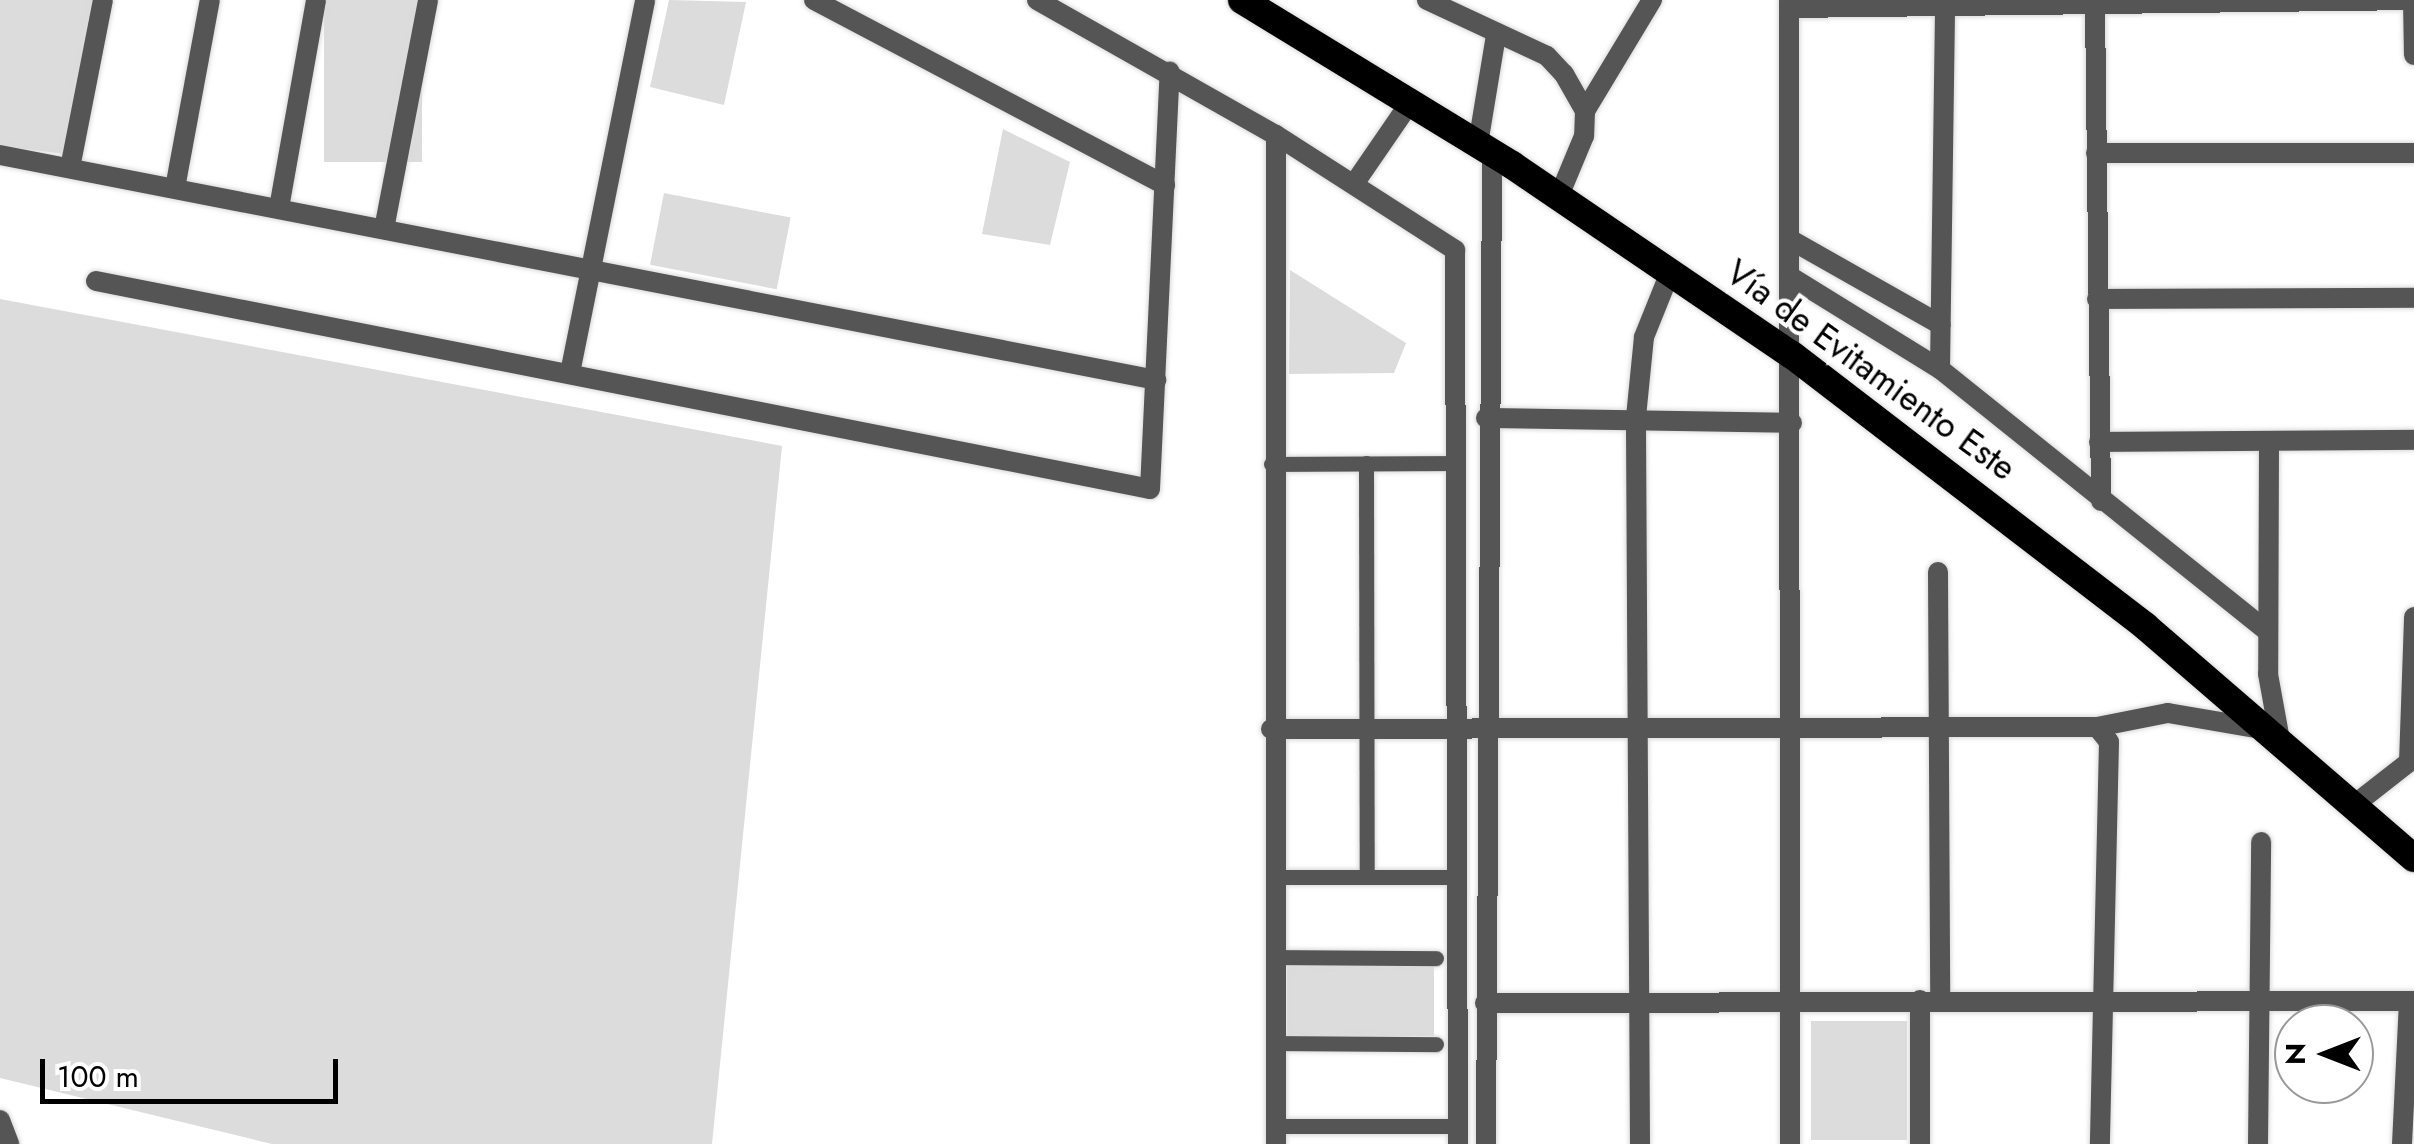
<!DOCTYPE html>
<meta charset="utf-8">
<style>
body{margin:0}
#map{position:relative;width:2414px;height:1144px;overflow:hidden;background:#fff;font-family:Jost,sans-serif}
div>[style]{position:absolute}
.green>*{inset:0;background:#dcdcdc;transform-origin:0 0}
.roads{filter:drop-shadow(0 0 2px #dbdbdb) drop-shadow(0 0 2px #dbdbdb)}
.pedestrian>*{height:15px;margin:-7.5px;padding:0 7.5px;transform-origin:7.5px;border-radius:7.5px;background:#555}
.minor>*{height:20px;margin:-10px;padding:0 10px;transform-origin:10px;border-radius:10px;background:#555}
.trunk>*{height:28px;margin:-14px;padding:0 14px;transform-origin:14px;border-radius:14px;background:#000}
span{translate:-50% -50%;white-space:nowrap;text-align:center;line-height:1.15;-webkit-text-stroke:8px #fff;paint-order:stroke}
.street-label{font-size:35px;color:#000}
.north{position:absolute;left:2274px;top:1004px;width:100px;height:100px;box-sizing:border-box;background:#fff;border:2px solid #999;border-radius:50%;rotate:270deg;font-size:28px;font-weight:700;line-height:40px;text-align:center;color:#000}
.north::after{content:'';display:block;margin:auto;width:35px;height:45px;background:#000;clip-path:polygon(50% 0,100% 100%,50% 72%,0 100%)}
.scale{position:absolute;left:40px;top:1059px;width:298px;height:45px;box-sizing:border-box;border:5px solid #000;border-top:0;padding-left:12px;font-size:30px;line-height:35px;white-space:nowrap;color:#000;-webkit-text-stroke:8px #fff;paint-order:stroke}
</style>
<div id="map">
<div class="green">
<div style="clip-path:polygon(0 0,95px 0,65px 154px,0 146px)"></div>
<div style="left:324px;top:0;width:98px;height:162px"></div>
<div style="clip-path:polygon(669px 0,746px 2px,724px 105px,650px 87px)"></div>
<div style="clip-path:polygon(1003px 129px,1070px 162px,1050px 245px,982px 234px)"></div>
<div style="left:664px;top:193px;width:129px;height:73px;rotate:11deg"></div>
<div style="clip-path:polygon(1290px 270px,1406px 343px,1394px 373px,1289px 374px)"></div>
<div style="clip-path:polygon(0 299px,782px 446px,712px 1144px,272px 1144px,0 1078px)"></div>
<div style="left:1287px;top:963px;width:147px;height:73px"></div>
<div style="left:1811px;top:1021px;width:96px;height:119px"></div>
</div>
<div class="roads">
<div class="pedestrian">
<div style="left:1366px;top:463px;width:414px;rotate:89.9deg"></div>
<div style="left:1271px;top:464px;width:185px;rotate:-0.3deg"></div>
<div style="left:1273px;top:877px;width:184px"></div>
<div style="left:1274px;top:957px;width:162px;rotate:0.4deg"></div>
<div style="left:1275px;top:1043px;width:161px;rotate:0.4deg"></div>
<div style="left:1275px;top:1126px;width:183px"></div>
</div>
<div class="minor">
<div style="left:814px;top:0;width:397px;rotate:27.8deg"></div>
<div style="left:1037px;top:0;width:274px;rotate:29.5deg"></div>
<div style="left:1276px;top:135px;width:213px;rotate:32.7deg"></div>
<div style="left:1455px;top:250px;width:894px;rotate:89.81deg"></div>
<div style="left:1427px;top:0;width:132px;rotate:25deg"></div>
<div style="left:1547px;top:56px;width:25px;rotate:47deg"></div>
<div style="left:1564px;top:74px;width:43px;rotate:60.4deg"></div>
<div style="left:1585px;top:111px;width:25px;rotate:92deg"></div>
<div style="left:1584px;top:136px;width:65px;rotate:112.6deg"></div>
<div style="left:1789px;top:0;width:1144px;rotate:89.95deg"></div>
<div style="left:2413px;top:0;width:55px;rotate:89deg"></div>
<div style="left:2095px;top:6px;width:495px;rotate:89.3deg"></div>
<div style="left:1789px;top:8px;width:624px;rotate:-0.73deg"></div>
<div style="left:1585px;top:111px;width:130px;rotate:-58.9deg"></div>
<div style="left:1478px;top:144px;width:110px;rotate:-80.6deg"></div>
<div style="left:2096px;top:153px;width:318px"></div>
<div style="left:0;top:155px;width:1178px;rotate:11.01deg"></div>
<div style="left:70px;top:168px;width:171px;rotate:-78.9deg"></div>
<div style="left:1354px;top:184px;width:101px;rotate:-55.5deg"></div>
<div style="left:175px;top:188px;width:191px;rotate:-79.5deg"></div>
<div style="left:279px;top:208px;width:211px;rotate:-79.9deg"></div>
<div style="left:384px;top:229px;width:233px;rotate:-79.1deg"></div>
<div style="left:1791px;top:240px;width:172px;rotate:29.5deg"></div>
<div style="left:1791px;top:277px;width:175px;rotate:31.7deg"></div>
<div style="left:1940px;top:369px;width:419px;rotate:38.7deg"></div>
<div style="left:96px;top:281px;width:1074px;rotate:11.16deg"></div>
<div style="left:1150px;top:489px;width:418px;rotate:-87.3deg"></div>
<div style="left:2097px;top:299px;width:317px;rotate:-0.2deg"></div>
<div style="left:1940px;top:369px;width:360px;rotate:-89.2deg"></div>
<div style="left:570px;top:373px;width:380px;rotate:-78.6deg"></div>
<div style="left:1486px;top:418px;width:306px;rotate:0.9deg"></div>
<div style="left:2099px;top:442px;width:315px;rotate:-0.4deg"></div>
<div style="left:2269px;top:443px;width:231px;rotate:90.2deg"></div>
<div style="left:2268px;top:674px;width:67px;rotate:79.7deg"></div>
<div style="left:1938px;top:572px;width:428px;rotate:89.7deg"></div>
<div style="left:2097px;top:727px;width:19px;rotate:51deg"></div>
<div style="left:2109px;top:742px;width:402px;rotate:91.3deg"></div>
<div style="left:1271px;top:729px;width:826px;rotate:-0.14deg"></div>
<div style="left:2097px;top:727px;width:72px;rotate:-11.2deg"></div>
<div style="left:2168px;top:713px;width:100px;rotate:9.7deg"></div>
<div style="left:2354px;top:805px;width:70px;rotate:-38deg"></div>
<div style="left:2409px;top:762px;width:145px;rotate:-88deg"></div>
<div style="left:1920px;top:1000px;width:144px;rotate:90deg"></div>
<div style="left:1485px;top:1003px;width:929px;rotate:-0.12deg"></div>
<div style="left:0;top:1120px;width:26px;rotate:69deg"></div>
<div style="left:1276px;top:1144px;width:1009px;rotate:-90deg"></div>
<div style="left:1486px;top:1144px;width:991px;rotate:-89.65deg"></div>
<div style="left:1640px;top:1144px;width:727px;rotate:-90.32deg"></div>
<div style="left:1636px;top:417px;width:80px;rotate:-84.3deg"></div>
<div style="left:1644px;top:337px;width:72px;rotate:-68.1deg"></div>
<div style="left:2258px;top:1144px;width:302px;rotate:-89.4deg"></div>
<div style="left:2402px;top:1144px;width:143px;rotate:-87.2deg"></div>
</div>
<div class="trunk">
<div style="left:1242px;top:0;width:316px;rotate:31.4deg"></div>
<div style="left:1512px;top:165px;width:338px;rotate:34.2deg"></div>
<div style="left:1792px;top:355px;width:445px;rotate:37.5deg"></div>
<div style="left:2145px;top:626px;width:355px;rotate:40.8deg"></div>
</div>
</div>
<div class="street-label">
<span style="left:1871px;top:370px;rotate:36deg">Vía de Evitamiento Este</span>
</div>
<div class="north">N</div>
<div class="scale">100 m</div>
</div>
